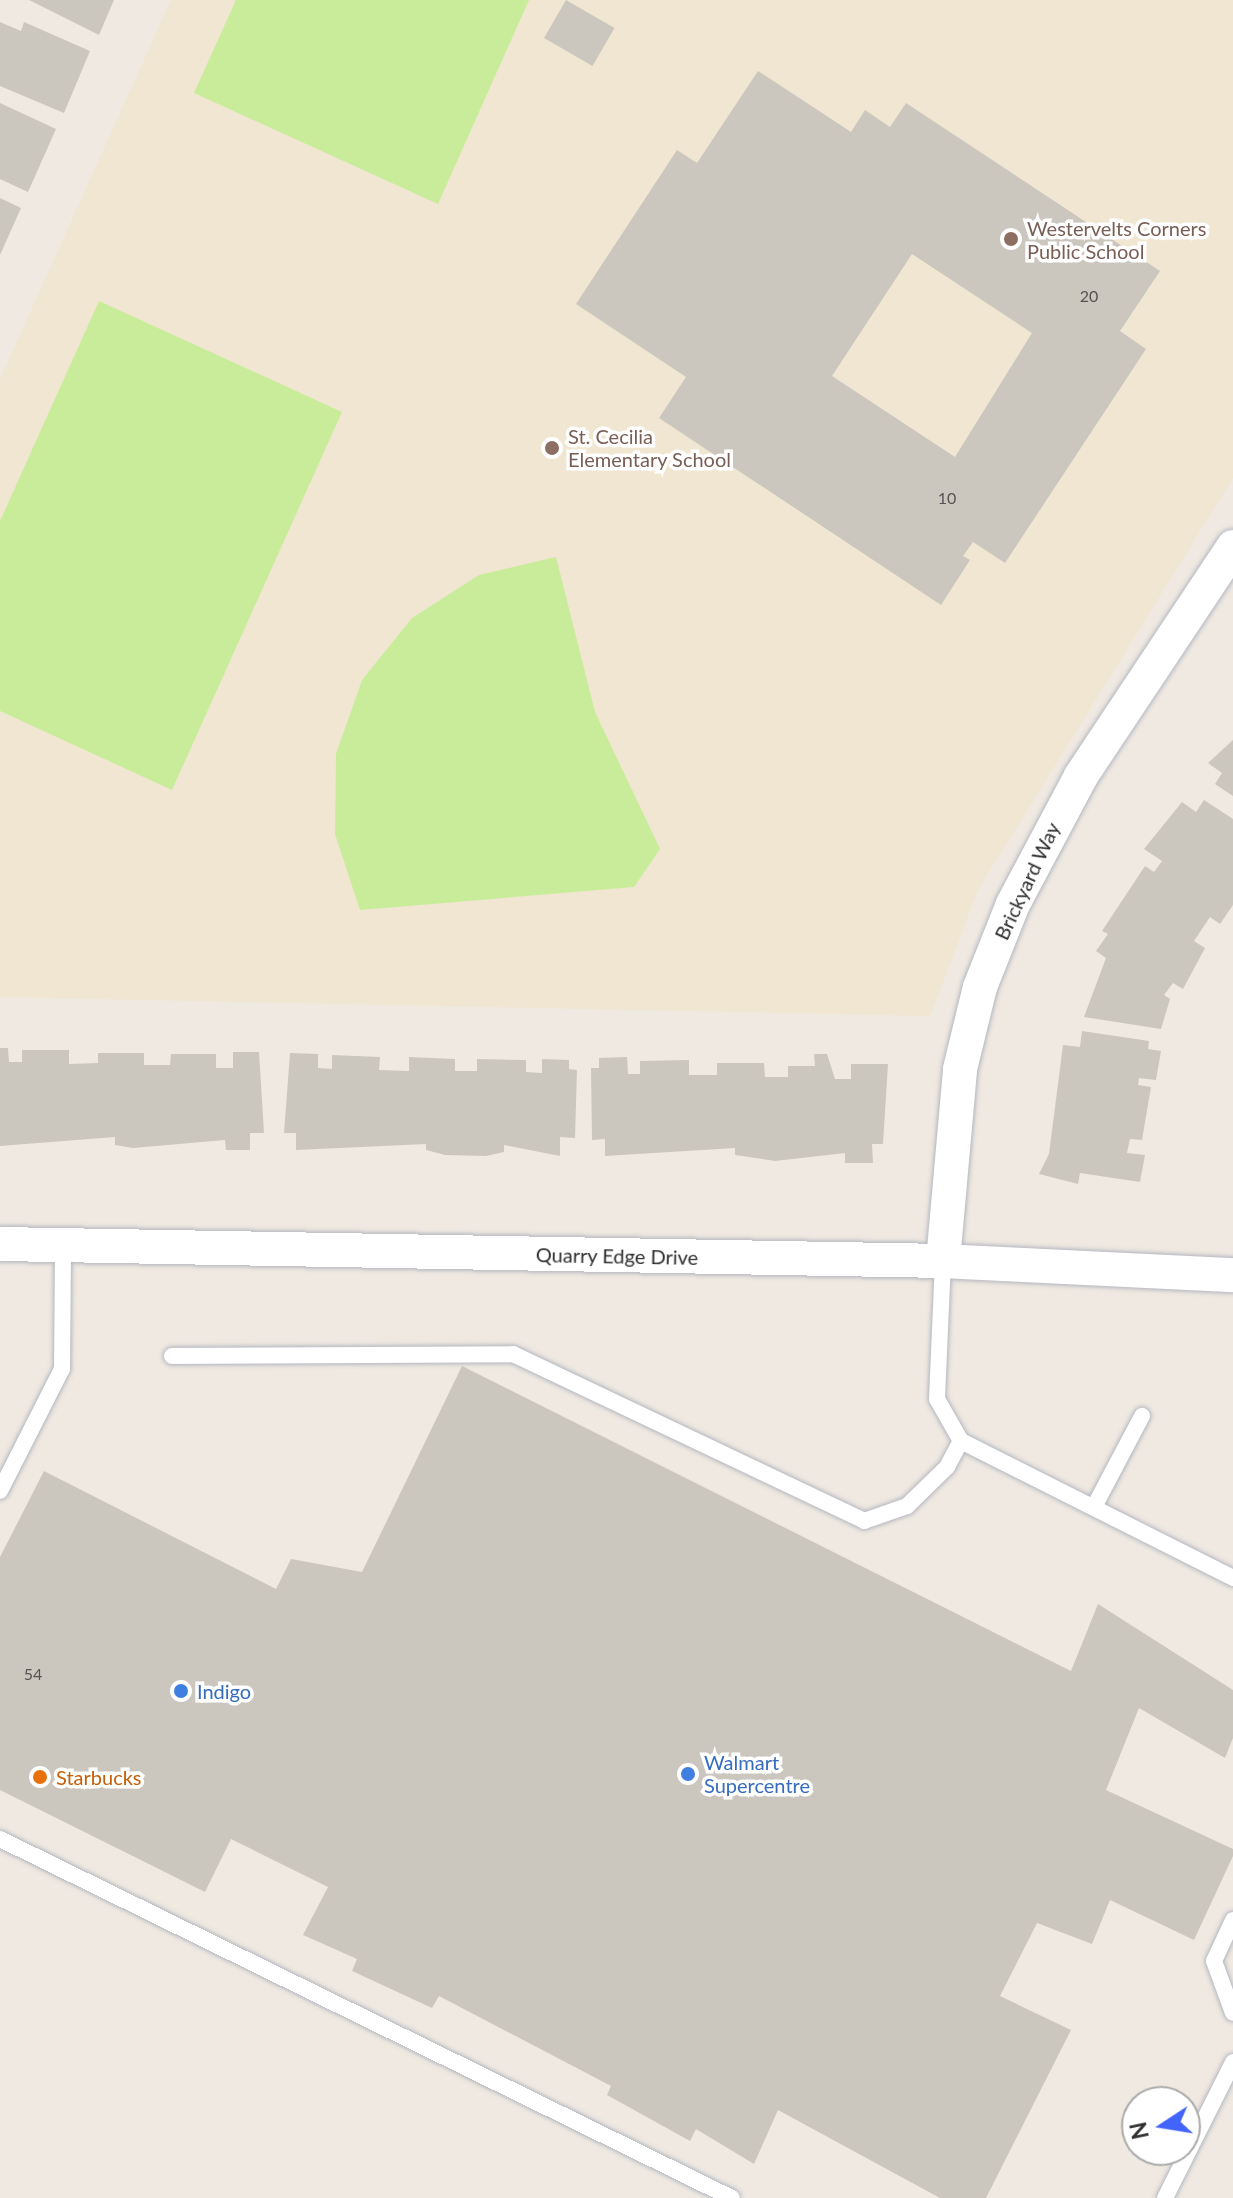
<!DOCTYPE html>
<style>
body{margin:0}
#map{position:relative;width:1233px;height:2198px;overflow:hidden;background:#efe9e1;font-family:Lato,sans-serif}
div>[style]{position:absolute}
.education>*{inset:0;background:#f0e6d1}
.pitch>*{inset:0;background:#c9ec9a}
.building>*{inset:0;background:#cbc7bf;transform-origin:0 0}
.roads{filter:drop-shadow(0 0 2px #b4b7c1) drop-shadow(0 0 2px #b4b7c1)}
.service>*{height:16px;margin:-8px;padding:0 8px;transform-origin:8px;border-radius:8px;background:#fff}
.minor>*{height:34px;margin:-17px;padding:0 17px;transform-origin:17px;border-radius:17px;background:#fff}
.dots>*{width:22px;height:22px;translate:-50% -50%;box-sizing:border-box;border:4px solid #fff;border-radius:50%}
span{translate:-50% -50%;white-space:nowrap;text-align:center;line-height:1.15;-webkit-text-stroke:7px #fff;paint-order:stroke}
.number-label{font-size:16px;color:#555452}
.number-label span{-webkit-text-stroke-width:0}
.education-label{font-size:20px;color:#785e54}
.left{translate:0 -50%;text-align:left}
.street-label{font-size:20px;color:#2e2e2e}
.shop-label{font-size:20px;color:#366cbe}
.food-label{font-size:20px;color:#c56008}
.north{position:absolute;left:1121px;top:2086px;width:80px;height:80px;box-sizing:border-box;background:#fff;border:2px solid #ababab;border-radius:50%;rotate:258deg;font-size:22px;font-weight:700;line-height:32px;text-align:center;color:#2e2e2e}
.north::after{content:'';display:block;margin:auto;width:28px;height:36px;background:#4264fb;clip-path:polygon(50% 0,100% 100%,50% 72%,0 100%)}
</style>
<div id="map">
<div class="education">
<div style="clip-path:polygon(171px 0,1233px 0,1233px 478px,978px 890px,930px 1016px,0 997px,0 379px)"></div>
</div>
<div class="pitch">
<div style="clip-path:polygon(236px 0,529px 0,438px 204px,194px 93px)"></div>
<div style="clip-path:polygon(99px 301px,342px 412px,172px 790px,0 711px,0 521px)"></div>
<div style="clip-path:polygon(556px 557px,595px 712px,660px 849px,634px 887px,360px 910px,335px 834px,336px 754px,362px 680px,412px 618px,479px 575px)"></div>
</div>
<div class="building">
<div style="clip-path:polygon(29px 0,114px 0,99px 35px)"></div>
<div style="left:566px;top:0;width:56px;height:44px;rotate:30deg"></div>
<div style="clip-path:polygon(0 22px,21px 31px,24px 22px,90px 51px,64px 113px,0 86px)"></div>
<div style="clip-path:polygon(evenodd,758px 71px,851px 132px,865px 110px,890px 127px,906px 103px,1160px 271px,1120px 331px,1146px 349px,1005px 563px,973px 542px,963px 556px,970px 560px,941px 605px,659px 418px,686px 377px,576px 304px,677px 150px,697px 163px,758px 71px,912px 254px,1032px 333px,955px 457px,832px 376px,912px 254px)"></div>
<div style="clip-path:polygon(0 103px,56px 129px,28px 192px,0 179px)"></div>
<div style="clip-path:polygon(0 198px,21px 208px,0 255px)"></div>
<div style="clip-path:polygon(1233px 740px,1233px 796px,1215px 784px,1222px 773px,1208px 763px)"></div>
<div style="clip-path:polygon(1204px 800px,1233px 819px,1233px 905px,1220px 924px,1210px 917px,1194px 941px,1205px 948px,1183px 989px,1173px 983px,1164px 995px,1170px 999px,1161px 1029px,1084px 1017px,1106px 958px,1096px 951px,1108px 934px,1102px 931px,1145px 866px,1154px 872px,1162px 861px,1144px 849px,1182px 802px,1196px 812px)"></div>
<div style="clip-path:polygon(1082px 1031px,1149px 1041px,1148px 1049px,1161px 1051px,1156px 1080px,1139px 1078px,1138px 1085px,1151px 1087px,1142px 1140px,1130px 1139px,1127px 1153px,1145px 1155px,1140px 1182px,1080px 1173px,1078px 1184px,1039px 1174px,1049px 1154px,1063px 1045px,1080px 1047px)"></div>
<div style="clip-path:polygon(0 1048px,8px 1048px,9px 1062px,22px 1062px,22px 1050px,69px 1050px,69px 1064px,98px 1063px,98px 1053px,144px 1053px,144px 1065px,170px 1065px,171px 1054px,216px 1054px,216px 1068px,233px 1068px,233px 1052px,259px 1052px,264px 1133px,250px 1133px,250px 1150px,226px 1150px,225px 1140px,133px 1148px,115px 1145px,115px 1137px,0 1146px)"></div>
<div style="clip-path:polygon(290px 1053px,318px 1054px,318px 1068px,332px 1069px,332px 1055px,380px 1057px,379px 1070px,409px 1071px,409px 1057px,455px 1059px,455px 1071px,477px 1071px,477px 1059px,526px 1060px,526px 1072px,542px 1073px,542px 1059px,569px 1060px,569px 1069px,577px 1070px,575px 1138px,560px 1137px,560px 1156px,504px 1145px,504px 1152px,486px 1156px,445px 1155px,426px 1150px,426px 1144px,296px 1150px,296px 1133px,284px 1133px)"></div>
<div style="clip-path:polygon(814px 1054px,827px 1054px,835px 1079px,851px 1079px,851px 1064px,888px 1064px,883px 1144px,872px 1144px,873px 1163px,845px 1163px,845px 1153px,775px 1161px,735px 1155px,735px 1148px,605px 1156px,605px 1139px,592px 1140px,591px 1068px,599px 1068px,599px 1058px,627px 1057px,628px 1074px,640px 1074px,640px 1061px,689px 1060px,689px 1075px,717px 1075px,717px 1063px,764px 1063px,765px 1077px,788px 1077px,788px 1066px,815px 1066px)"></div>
<div style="clip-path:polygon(462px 1366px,1071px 1671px,1098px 1604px,1233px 1690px,1233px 1738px,1225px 1758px,1139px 1708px,1106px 1790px,1233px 1849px,1233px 1856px,1194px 1940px,1110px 1900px,1092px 1944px,1037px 1923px,1000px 1996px,1071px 2030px,986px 2198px,940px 2198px,778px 2110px,754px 2164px,696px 2129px,690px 2141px,607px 2095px,611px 2086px,439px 1996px,432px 2008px,352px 1971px,357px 1959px,303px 1935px,328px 1887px,231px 1839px,205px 1892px,0 1790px,0 1557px,44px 1471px,276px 1589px,291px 1559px,362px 1572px)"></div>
</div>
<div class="roads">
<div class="service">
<div style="left:943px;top:1261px;width:138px;rotate:92.5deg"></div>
<div style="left:937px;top:1399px;width:48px;rotate:60.3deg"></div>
<div style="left:961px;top:1441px;width:305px;rotate:26.7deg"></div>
<div style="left:172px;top:1356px;width:341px;rotate:-0.3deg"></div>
<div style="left:513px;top:1354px;width:389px;rotate:25.4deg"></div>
<div style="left:864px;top:1521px;width:46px;rotate:-19.2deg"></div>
<div style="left:907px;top:1506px;width:56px;rotate:-44.3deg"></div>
<div style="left:947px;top:1467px;width:30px;rotate:-62deg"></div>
<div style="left:0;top:1491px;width:137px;rotate:-63.1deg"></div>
<div style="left:62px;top:1369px;width:122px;rotate:-89.5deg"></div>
<div style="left:1094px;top:1507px;width:103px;rotate:-62.2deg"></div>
<div style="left:0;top:1839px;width:815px;rotate:26.13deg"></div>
<div style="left:1233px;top:1920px;width:45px;rotate:114.9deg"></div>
<div style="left:1214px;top:1961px;width:55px;rotate:69.9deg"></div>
<div style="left:1165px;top:2198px;width:152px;rotate:-63.4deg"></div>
</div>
<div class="minor">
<div style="left:0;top:1244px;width:943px;rotate:1.03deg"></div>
<div style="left:943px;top:1261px;width:290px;rotate:2.8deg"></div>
<div style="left:943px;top:1261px;width:193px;rotate:-84.9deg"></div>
<div style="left:960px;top:1069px;width:84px;rotate:-76.3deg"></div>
<div style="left:980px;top:987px;width:89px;rotate:-68.3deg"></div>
<div style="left:1013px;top:904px;width:145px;rotate:-62deg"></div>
<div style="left:1081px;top:776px;width:275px;rotate:-56.4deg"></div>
</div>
</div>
<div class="dots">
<div style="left:1011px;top:239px;background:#8d6e63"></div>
<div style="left:552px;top:448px;background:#8d6e63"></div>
<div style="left:181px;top:1691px;background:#3f7fe0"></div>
<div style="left:688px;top:1774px;background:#3f7fe0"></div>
<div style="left:40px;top:1777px;background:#e8710a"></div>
</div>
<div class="number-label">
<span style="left:1089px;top:296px">20</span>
<span style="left:947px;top:498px">10</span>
<span style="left:33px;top:1674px">54</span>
</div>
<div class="education-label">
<span class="left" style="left:1027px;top:240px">Westervelts Corners<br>Public School</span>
<span class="left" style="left:568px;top:448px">St. Cecilia<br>Elementary School</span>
</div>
<div class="street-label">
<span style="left:1027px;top:881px;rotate:-65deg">Brickyard Way</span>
<span style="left:617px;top:1256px;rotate:1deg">Quarry Edge Drive</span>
</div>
<div class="shop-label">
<span class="left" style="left:197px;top:1691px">Indigo</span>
<span class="left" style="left:704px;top:1774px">Walmart<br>Supercentre</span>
</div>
<div class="food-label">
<span class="left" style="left:56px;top:1777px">Starbucks</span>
</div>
<div class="north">N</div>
</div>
